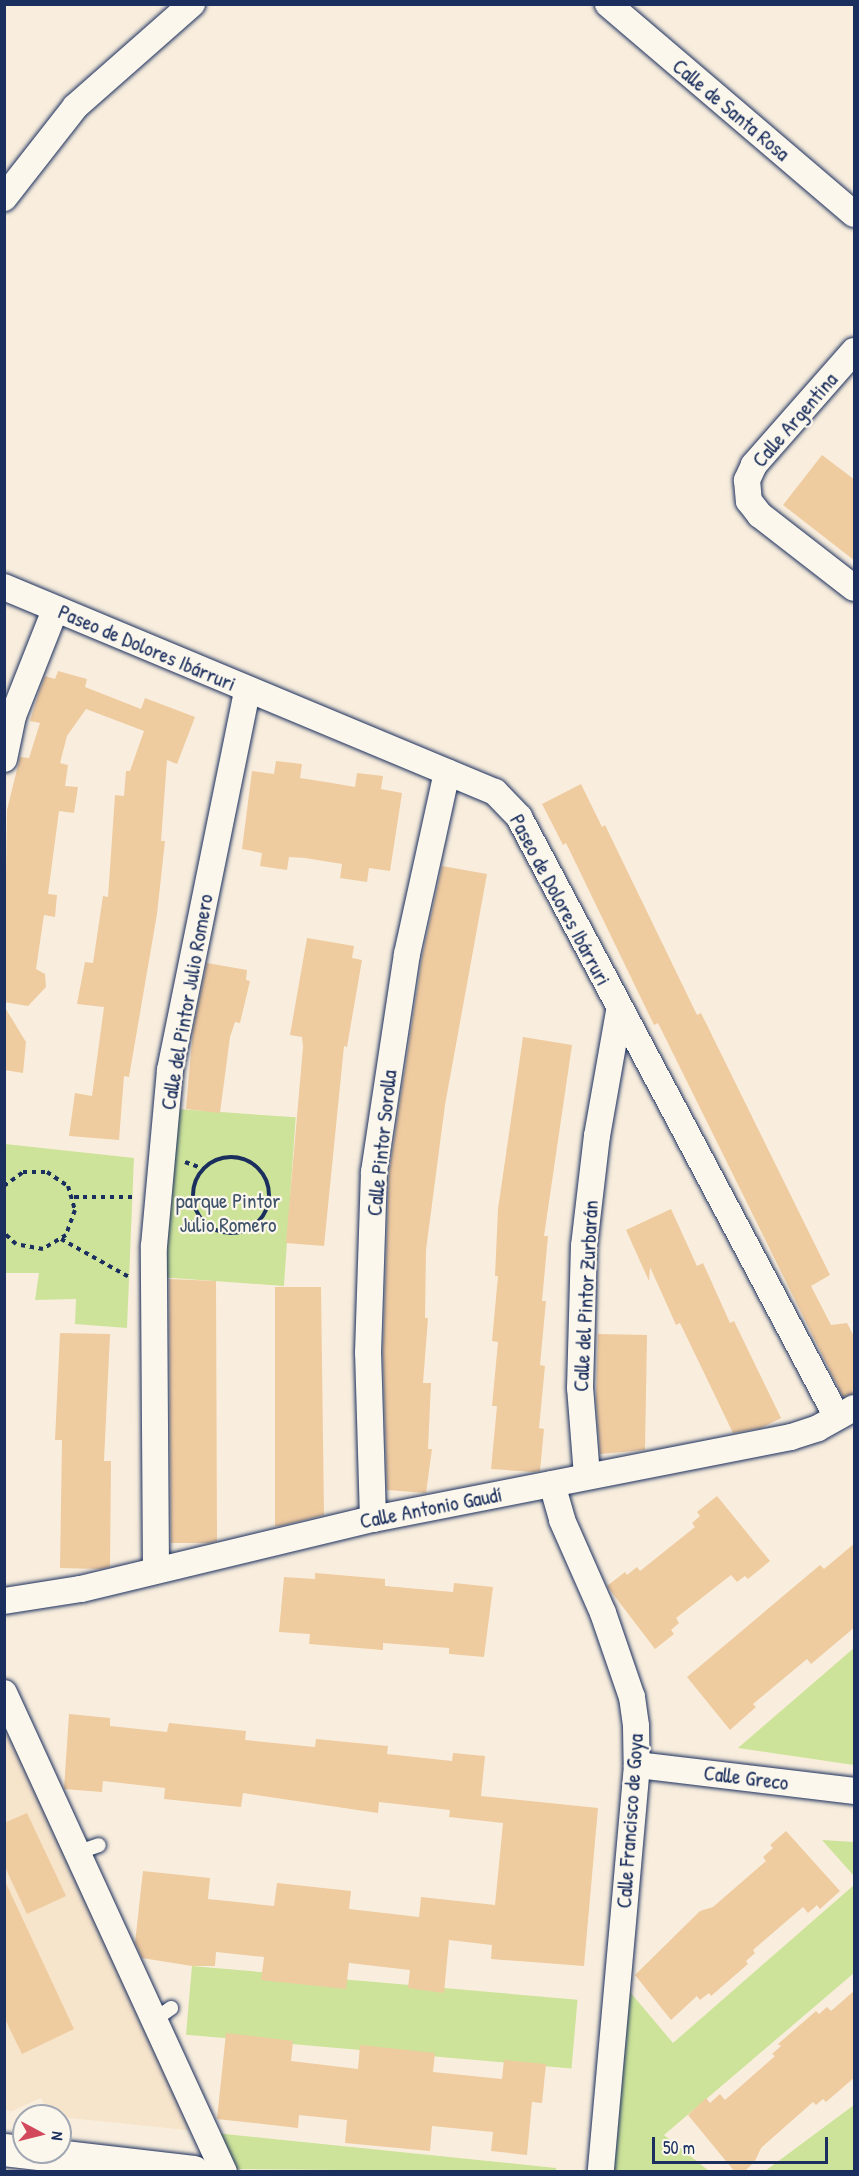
<!DOCTYPE html>
<meta charset="utf-8">
<style>
body{margin:0}
#map{position:relative;width:859px;height:2176px;overflow:hidden;background:#f9eedd;font-family:"Patrick Hand",sans-serif}
div>[style]{position:absolute}
.built>*{inset:0;background:#f6e4cb}
.green>*{inset:0;background:#cde399;transform-origin:0 0}
.building>*{inset:0;background:#efcba0}
.path>*{height:4px;margin-top:-2px;transform-origin:0;background:repeating-linear-gradient(90deg,#1b2f5e 0 4.5px,transparent 0 9px)}
.path>.ring{margin:-2px;padding:0;box-sizing:content-box;background:none;border:4px solid #1b2f5e;border-radius:50%}
.roads{filter:drop-shadow(0 0 2px #1b2f5e) drop-shadow(0 0 2px #1b2f5e)}
.service>*{height:14px;margin:-7px;padding:0 7px;transform-origin:7px;border-radius:7px;background:#fbf7ec}
.minor>*{height:26px;margin:-13px;padding:0 13px;transform-origin:13px;border-radius:13px;background:#fbf7ec}
.tertiary>*{height:32px;margin:-16px;padding:0 16px;transform-origin:16px;border-radius:16px;background:#fbf7ec}
span{translate:-50% -50%;white-space:nowrap;text-align:center;line-height:1.15;-webkit-text-stroke:4.5px #fbf7ec;paint-order:stroke}
.street-label{font-size:21px;color:#1b2f5e}
.park-label{font-size:21px;color:#3f536a}
.frame{position:absolute;inset:0;border:6px solid #1b2f5e;pointer-events:none}
.north{position:absolute;left:12px;top:2104px;width:60px;height:60px;box-sizing:border-box;background:#fbf7ec;border:2px solid #a1a7b3;border-radius:50%;rotate:97deg;font-size:16px;font-weight:700;line-height:24px;text-align:center;color:#1b2f5e}
.north::after{content:'';display:block;margin:auto;width:21px;height:27px;background:#d1495b;clip-path:polygon(50% 0,100% 100%,50% 72%,0 100%)}
.scale{position:absolute;left:652px;top:2137px;width:176px;height:27px;box-sizing:border-box;border:3px solid #1b2f5e;border-top:0;padding-left:8px;font-size:18px;line-height:21px;white-space:nowrap;color:#1b2f5e;-webkit-text-stroke:4px #fbf7ec;paint-order:stroke}
</style>
<div id="map">
<div class="built">
<div style="clip-path:polygon(4px 1721px,196px 2131px,50px 2116px,41px 2098px,12px 2111px,5px 2110px)"></div>
</div>
<div class="green">
<div style="left:177px;top:1109px;width:119px;height:169px;rotate:4deg"></div>
<div style="clip-path:polygon(5px 1144px,134px 1158px,127px 1328px,75px 1324px,76px 1299px,35px 1300px,39px 1273px,5px 1273px)"></div>
<div style="clip-path:polygon(854px 1648px,854px 1765px,738px 1748px)"></div>
<div style="clip-path:polygon(822px 1840px,854px 1842px,854px 1876px)"></div>
<div style="clip-path:polygon(854px 1885px,854px 1973px,664px 2135px,709px 2171px,614px 2172px,630px 1992px,673px 2043px)"></div>
<div style="left:192px;top:1966px;width:387px;height:69px;rotate:5deg"></div>
<div style="clip-path:polygon(854px 2105px,854px 2171px,765px 2171px)"></div>
<div style="clip-path:polygon(215px 2133px,556px 2168px,556px 2172px,230px 2169px)"></div>
</div>
<div class="building">
<div style="clip-path:polygon(822px 455px,855px 480px,855px 561px,783px 505px)"></div>
<div style="clip-path:polygon(58px 671px,87px 679px,85px 687px,141px 709px,145px 698px,195px 717px,177px 764px,167px 760px,161px 841px,165px 841px,157px 914px,129px 1077px,124px 1076px,119px 1140px,69px 1136px,75px 1093px,92px 1096px,104px 1007px,77px 1004px,85px 962px,93px 963px,103px 896px,108px 897px,115px 795px,124px 796px,126px 771px,130px 771px,144px 731px,86px 709px,67px 736px,60px 763px,68px 765px,65px 786px,78px 787px,74px 813px,59px 811px,48px 894px,57px 895px,55px 917px,44px 915px,36px 969px,45px 974px,46px 987px,28px 1006px,4px 1002px,7px 810px,20px 757px,29px 758px,40px 723px,30px 721px,39px 692px,45px 676px,55px 679px)"></div>
<div style="clip-path:polygon(276px 761px,302px 764px,300px 778px,332px 783px,355px 787px,357px 773px,383px 776px,381px 789px,402px 793px,390px 871px,369px 868px,367px 882px,340px 878px,342px 864px,305px 858px,289px 857px,287px 870px,260px 866px,262px 853px,242px 849px,252px 771px,274px 774px)"></div>
<div style="clip-path:polygon(581px 784px,602px 827px,605px 825px,697px 1015px,701px 1013px,830px 1275px,811px 1286px,831px 1325px,847px 1323px,855px 1338px,855px 1393px,843px 1397px,658px 1023px,654px 1025px,566px 843px,563px 845px,542px 804px)"></div>
<div style="clip-path:polygon(442px 866px,487px 874px,445px 1105px,426px 1250px,425px 1318px,428px 1318px,423px 1383px,431px 1383px,428px 1449px,432px 1449px,426px 1493px,387px 1490px,383px 1353px,389px 1173px,422px 957px)"></div>
<div style="clip-path:polygon(307px 938px,354px 946px,352px 958px,362px 960px,347px 1047px,344px 1046px,324px 1246px,286px 1243px,303px 1047px,302px 1037px,290px 1035px)"></div>
<div style="clip-path:polygon(207px 963px,247px 970px,246px 980px,250px 981px,240px 1023px,235px 1022px,230px 1037px,220px 1113px,186px 1109px,193px 1030px)"></div>
<div style="clip-path:polygon(4px 1006px,26px 1042px,23px 1073px,4px 1070px)"></div>
<div style="clip-path:polygon(523px 1037px,572px 1045px,544px 1236px,548px 1236px,542px 1301px,546px 1301px,540px 1365px,545px 1366px,539px 1428px,544px 1429px,540px 1471px,533px 1472px,491px 1469px,497px 1406px,492px 1406px,498px 1342px,492px 1341px,498px 1276px,495px 1276px,498px 1209px)"></div>
<div style="clip-path:polygon(671px 1209px,697px 1266px,703px 1263px,730px 1323px,734px 1321px,781px 1418px,761px 1428px,733px 1433px,680px 1323px,676px 1325px,650px 1267px,649px 1281px,626px 1230px)"></div>
<div style="clip-path:polygon(169px 1279px,216px 1281px,217px 1541px,210px 1543px,171px 1543px)"></div>
<div style="clip-path:polygon(275px 1287px,321px 1287px,324px 1515px,280px 1526px,275px 1526px)"></div>
<div style="clip-path:polygon(60px 1333px,110px 1334px,104px 1461px,111px 1461px,110px 1567px,101px 1569px,60px 1568px,62px 1440px,55px 1440px)"></div>
<div style="clip-path:polygon(598px 1334px,647px 1335px,645px 1450px,600px 1454px,596px 1400px)"></div>
<div style="clip-path:polygon(717px 1496px,770px 1561px,748px 1579px,745px 1576px,737px 1582px,731px 1575px,676px 1618px,679px 1623px,671px 1630px,674px 1634px,655px 1649px,607px 1586px,625px 1572px,627px 1575px,637px 1567px,640px 1571px,695px 1527px,692px 1523px,700px 1516px,697px 1512px)"></div>
<div style="clip-path:polygon(855px 1543px,855px 1627px,811px 1664px,807px 1659px,753px 1704px,756px 1707px,730px 1730px,687px 1677px,820px 1565px,824px 1569px)"></div>
<div style="clip-path:polygon(315px 1573px,385px 1579px,385px 1586px,453px 1592px,454px 1583px,493px 1587px,484px 1657px,449px 1654px,449px 1648px,383px 1643px,383px 1650px,309px 1644px,310px 1634px,279px 1632px,284px 1577px,315px 1579px)"></div>
<div style="clip-path:polygon(69px 1714px,110px 1718px,110px 1726px,167px 1732px,169px 1723px,246px 1731px,245px 1740px,315px 1747px,316px 1739px,388px 1746px,387px 1754px,452px 1761px,453px 1753px,485px 1756px,481px 1796px,598px 1808px,584px 1966px,491px 1959px,492px 1945px,449px 1940px,444px 1993px,408px 1988px,410px 1970px,349px 1963px,346px 1989px,261px 1980px,264px 1957px,216px 1952px,215px 1966px,192px 1966px,142px 1958px,135px 1943px,143px 1871px,210px 1878px,208px 1899px,274px 1906px,277px 1883px,351px 1891px,349px 1909px,419px 1917px,421px 1897px,495px 1905px,503px 1823px,449px 1817px,450px 1810px,379px 1802px,378px 1813px,243px 1793px,241px 1807px,164px 1799px,165px 1788px,103px 1781px,102px 1792px,64px 1789px)"></div>
<div style="clip-path:polygon(27px 1813px,66px 1896px,27px 1914px,4px 1865px,4px 1823px)"></div>
<div style="clip-path:polygon(786px 1831px,840px 1891px,820px 1909px,817px 1905px,808px 1913px,803px 1907px,753px 1950px,755px 1953px,746px 1961px,748px 1964px,711px 1996px,709px 1993px,700px 2000px,697px 1996px,671px 2020px,635px 1975px,700px 1911px,713px 1907px,766px 1861px,763px 1857px,773px 1848px,770px 1845px)"></div>
<div style="clip-path:polygon(4px 1879px,74px 2029px,22px 2054px,4px 2017px)"></div>
<div style="clip-path:polygon(855px 1990px,855px 2077px,826px 2102px,823px 2099px,816px 2105px,813px 2102px,761px 2148px,755px 2161px,744px 2172px,735px 2172px,688px 2115px,706px 2098px,710px 2103px,720px 2094px,725px 2100px,775px 2056px,772px 2054px,781px 2046px,778px 2044px,816px 2011px,819px 2014px,827px 2007px,831px 2011px)"></div>
<div style="clip-path:polygon(226px 2033px,293px 2041px,291px 2061px,358px 2069px,360px 2045px,435px 2053px,433px 2072px,502px 2079px,504px 2060px,546px 2064px,542px 2103px,532px 2102px,527px 2155px,491px 2151px,493px 2132px,432px 2126px,430px 2151px,345px 2143px,347px 2120px,299px 2115px,298px 2128px,217px 2119px)"></div>
</div>
<div class="path">
<div class="ring" style="left:193px;top:1157px;width:72px;height:72px"></div>
<div style="left:185px;top:1162px;width:20px;rotate:20deg"></div>
<div style="left:4px;top:1186px;width:24px;rotate:-36deg"></div>
<div style="left:23px;top:1172px;width:24px"></div>
<div style="left:47px;top:1172px;width:25px;rotate:34deg"></div>
<div style="left:68px;top:1186px;width:25px;rotate:74deg"></div>
<div style="left:75px;top:1210px;width:27px;rotate:110deg"></div>
<div style="left:66px;top:1235px;width:27px;rotate:149deg"></div>
<div style="left:43px;top:1249px;width:27px;rotate:-170deg"></div>
<div style="left:16px;top:1244px;width:16px;rotate:-137deg"></div>
<div style="left:74px;top:1197px;width:59px"></div>
<div style="left:181px;top:1228px;width:22px;rotate:-27deg"></div>
<div style="left:61px;top:1239px;width:78px;rotate:29.2deg"></div>
</div>
<div class="roads">
<div class="service">
<div style="left:76px;top:1853px;width:24px;rotate:-19deg"></div>
<div style="left:154px;top:2020px;width:21px;rotate:-35deg"></div>
</div>
<div class="minor">
<div style="left:608px;top:4px;width:323px;rotate:40.5deg"></div>
<div style="left:4px;top:198px;width:115px;rotate:-52deg"></div>
<div style="left:75px;top:107px;width:156px;rotate:-41.4deg"></div>
<div style="left:854px;top:351px;width:152px;rotate:131.3deg"></div>
<div style="left:754px;top:465px;width:17px;rotate:115deg"></div>
<div style="left:747px;top:480px;width:21px;rotate:85deg"></div>
<div style="left:749px;top:501px;width:18px;rotate:52deg"></div>
<div style="left:760px;top:515px;width:119px;rotate:37.8deg"></div>
<div style="left:4px;top:587px;width:532px;rotate:22.66deg"></div>
<div style="left:495px;top:792px;width:35px;rotate:46deg"></div>
<div style="left:519px;top:817px;width:679px;rotate:62.08deg"></div>
<div style="left:4px;top:759px;width:44px;rotate:-78.2deg"></div>
<div style="left:13px;top:716px;width:114px;rotate:-68.4deg"></div>
<div style="left:587px;top:1476px;width:88px;rotate:-94.5deg"></div>
<div style="left:580px;top:1388px;width:142px;rotate:-88.4deg"></div>
<div style="left:584px;top:1246px;width:111px;rotate:-83.3deg"></div>
<div style="left:597px;top:1136px;width:127px;rotate:-80deg"></div>
<div style="left:552px;top:1484px;width:37px;rotate:74deg"></div>
<div style="left:562px;top:1520px;width:102px;rotate:66.2deg"></div>
<div style="left:603px;top:1613px;width:89px;rotate:71deg"></div>
<div style="left:632px;top:1697px;width:29px;rotate:82deg"></div>
<div style="left:636px;top:1726px;width:39px;rotate:89deg"></div>
<div style="left:637px;top:1765px;width:409px;rotate:95.1deg"></div>
<div style="left:373px;top:1519px;width:166px;rotate:-91.7deg"></div>
<div style="left:368px;top:1353px;width:181px;rotate:-88.1deg"></div>
<div style="left:374px;top:1172px;width:220px;rotate:-81.4deg"></div>
<div style="left:407px;top:954px;width:186px;rotate:-77.6deg"></div>
<div style="left:156px;top:1569px;width:323px;rotate:-90.4deg"></div>
<div style="left:154px;top:1246px;width:177px;rotate:-84.8deg"></div>
<div style="left:170px;top:1070px;width:388px;rotate:-78.5deg"></div>
<div style="left:4px;top:1601px;width:78px;rotate:-8.9deg"></div>
<div style="left:81px;top:1589px;width:300px;rotate:-13.5deg"></div>
<div style="left:373px;top:1519px;width:426px;rotate:-11.1deg"></div>
<div style="left:791px;top:1437px;width:28px;rotate:-18deg"></div>
<div style="left:818px;top:1428px;width:41px;rotate:-29.1deg"></div>
<div style="left:4px;top:1693px;width:527px;rotate:65.33deg"></div>
<div style="left:637px;top:1765px;width:219px;rotate:6.8deg"></div>
</div>
<div class="tertiary">
<div style="left:4px;top:2150px;width:191px;rotate:6.6deg"></div>
</div>
</div>
<div class="street-label">
<span style="left:731px;top:110px;rotate:40deg">Calle de Santa Rosa</span>
<span style="left:795px;top:420px;rotate:-49deg">Calle Argentina</span>
<span style="left:147px;top:648px;rotate:23deg">Paseo de Dolores Ibárruri</span>
<span style="left:560px;top:900px;rotate:62deg">Paseo de Dolores Ibárruri</span>
<span style="left:187px;top:1002px;rotate:-80deg">Calle del Pintor Julio Romero</span>
<span style="left:382px;top:1143px;rotate:-84deg">Calle Pintor Sorolla</span>
<span style="left:586px;top:1296px;rotate:-87deg">Calle del Pintor Zurbarán</span>
<span style="left:431px;top:1508px;rotate:-11deg">Calle Antonio Gaudí</span>
<span style="left:746px;top:1778px;rotate:7deg">Calle Greco</span>
<span style="left:630px;top:1821px;rotate:-86deg">Calle Francisco de Goya</span>
</div>
<div class="park-label">
<span style="left:228px;top:1213px">parque Pintor<br>Julio Romero</span>
</div>
<div class="frame"></div>
<div class="north">N</div>
<div class="scale">50 m</div>
</div>
